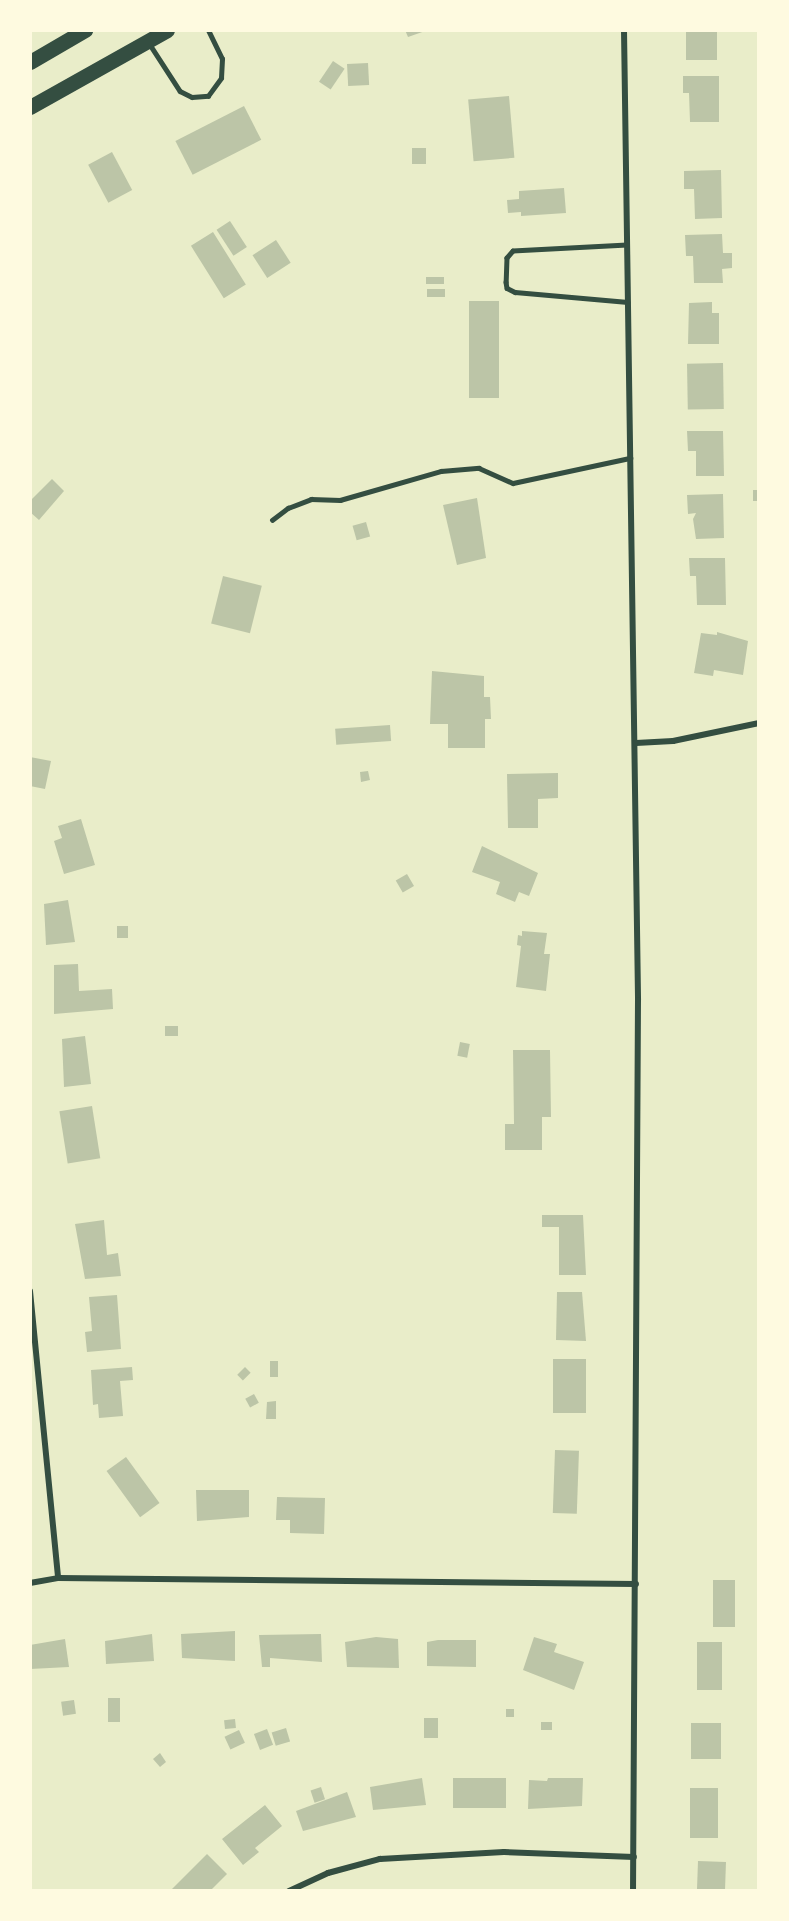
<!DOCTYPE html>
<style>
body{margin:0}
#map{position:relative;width:789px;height:1921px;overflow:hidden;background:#e9edc9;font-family:Overpass,sans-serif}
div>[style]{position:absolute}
.building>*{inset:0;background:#bcc5a7;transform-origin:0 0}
.service>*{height:4.5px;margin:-2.25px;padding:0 2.25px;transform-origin:2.25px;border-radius:2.25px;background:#344e41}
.minor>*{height:6px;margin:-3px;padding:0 3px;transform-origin:3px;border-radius:3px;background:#344e41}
.primary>*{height:15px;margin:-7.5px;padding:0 7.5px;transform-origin:7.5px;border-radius:7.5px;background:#344e41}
span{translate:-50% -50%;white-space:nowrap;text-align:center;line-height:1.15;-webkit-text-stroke:6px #fefae0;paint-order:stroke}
.frame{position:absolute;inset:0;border:32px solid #fefae0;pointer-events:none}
</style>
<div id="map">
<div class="building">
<div style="clip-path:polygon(405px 30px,428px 30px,408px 37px)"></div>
<div style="left:686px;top:30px;width:31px;height:30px"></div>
<div style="left:333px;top:61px;width:14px;height:25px;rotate:34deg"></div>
<div style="left:368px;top:63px;width:22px;height:21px;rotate:87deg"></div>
<div style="clip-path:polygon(683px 76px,719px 76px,719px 122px,690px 122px,689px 93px,683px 93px)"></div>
<div style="left:509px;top:96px;width:62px;height:41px;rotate:85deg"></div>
<div style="left:244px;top:106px;width:38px;height:77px;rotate:63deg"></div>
<div style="left:412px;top:148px;width:14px;height:16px"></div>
<div style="left:112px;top:152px;width:43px;height:27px;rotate:62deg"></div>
<div style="clip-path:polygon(721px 170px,722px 218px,695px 219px,694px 189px,684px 189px,684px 171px)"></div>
<div style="clip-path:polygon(564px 188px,566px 213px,521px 216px,521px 212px,508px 213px,507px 200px,519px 199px,519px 191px)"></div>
<div style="left:230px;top:221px;width:31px;height:16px;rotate:57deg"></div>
<div style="left:213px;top:232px;width:62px;height:26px;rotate:58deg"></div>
<div style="clip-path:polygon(722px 234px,723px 253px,732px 253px,732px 268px,722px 269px,723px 283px,694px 283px,693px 256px,686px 256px,685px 235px)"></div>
<div style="left:276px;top:240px;width:27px;height:28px;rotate:57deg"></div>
<div style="left:444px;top:277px;width:7px;height:18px;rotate:90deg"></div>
<div style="left:427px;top:289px;width:18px;height:8px"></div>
<div style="left:469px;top:301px;width:30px;height:97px"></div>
<div style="clip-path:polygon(712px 302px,712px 313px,719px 313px,719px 344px,688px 344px,689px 303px)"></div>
<div style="left:723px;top:363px;width:46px;height:36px;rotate:89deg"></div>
<div style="clip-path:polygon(687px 431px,723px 431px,724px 476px,696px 476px,696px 451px,688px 451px)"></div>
<div style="clip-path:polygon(52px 479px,64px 491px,39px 520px,30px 512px,30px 501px)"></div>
<div style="left:753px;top:490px;width:6px;height:11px"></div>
<div style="clip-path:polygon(723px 494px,724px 538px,696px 539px,693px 519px,696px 513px,688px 514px,687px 495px)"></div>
<div style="clip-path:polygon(477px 498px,486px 558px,457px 565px,443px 505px)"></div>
<div style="left:366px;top:522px;width:15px;height:14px;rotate:74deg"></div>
<div style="clip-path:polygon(689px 558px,725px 558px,726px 605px,697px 605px,696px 576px,690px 576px)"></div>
<div style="left:223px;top:576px;width:40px;height:49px;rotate:14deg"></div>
<div style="clip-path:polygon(717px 632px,748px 641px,743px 675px,714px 670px,713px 676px,694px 673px,701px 633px,717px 635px)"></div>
<div style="clip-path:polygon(432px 671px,484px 676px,484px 697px,490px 697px,491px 719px,485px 719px,485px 748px,448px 748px,448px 724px,430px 724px)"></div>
<div style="left:390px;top:725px;width:16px;height:55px;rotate:86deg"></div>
<div style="clip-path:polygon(30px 757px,51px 761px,45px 789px,30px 786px)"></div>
<div style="clip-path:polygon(368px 771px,370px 780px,361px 782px,360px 772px)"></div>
<div style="clip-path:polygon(558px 773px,558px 798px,538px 799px,538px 828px,508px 828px,507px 774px)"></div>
<div style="clip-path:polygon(81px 819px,95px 865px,64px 874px,54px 841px,62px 838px,58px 826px)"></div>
<div style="clip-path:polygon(482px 846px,538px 873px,529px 896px,519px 892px,515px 902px,496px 894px,500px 882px,472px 872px)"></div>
<div style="left:407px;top:874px;width:14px;height:13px;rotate:60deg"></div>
<div style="clip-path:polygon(68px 900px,75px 942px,46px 945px,44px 904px)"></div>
<div style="left:128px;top:926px;width:12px;height:11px;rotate:90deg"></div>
<div style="clip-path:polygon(522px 931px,547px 933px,544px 954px,550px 954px,546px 991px,516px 987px,521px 946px,517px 945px,518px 935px,522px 936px)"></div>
<div style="clip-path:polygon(78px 964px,79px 991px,112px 989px,113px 1009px,54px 1014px,54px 965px)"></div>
<div style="left:178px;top:1026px;width:10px;height:13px;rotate:90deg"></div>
<div style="clip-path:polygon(85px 1036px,91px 1084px,64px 1087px,62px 1039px)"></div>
<div style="left:460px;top:1042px;width:10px;height:14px;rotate:11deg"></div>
<div style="clip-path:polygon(513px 1050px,550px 1050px,551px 1117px,542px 1117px,542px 1150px,505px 1150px,505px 1124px,514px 1124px)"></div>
<div style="left:92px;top:1106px;width:53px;height:33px;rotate:81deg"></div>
<div style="clip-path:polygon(542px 1215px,583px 1215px,586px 1275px,559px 1275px,559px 1227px,542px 1227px)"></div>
<div style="clip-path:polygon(104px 1220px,107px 1255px,118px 1253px,121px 1276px,85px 1279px,75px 1224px)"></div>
<div style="clip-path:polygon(557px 1292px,582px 1292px,586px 1341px,556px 1340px)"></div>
<div style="clip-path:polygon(117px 1295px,121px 1349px,87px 1352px,85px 1332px,92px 1331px,89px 1297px)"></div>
<div style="left:553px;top:1359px;width:33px;height:54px"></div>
<div style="left:270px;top:1361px;width:8px;height:16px"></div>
<div style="clip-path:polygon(132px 1367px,133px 1380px,120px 1381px,123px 1416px,99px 1418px,98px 1404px,93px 1405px,91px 1370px)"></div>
<div style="left:245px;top:1367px;width:8px;height:11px;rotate:45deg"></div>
<div style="left:254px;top:1394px;width:10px;height:10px;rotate:61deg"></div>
<div style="clip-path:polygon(276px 1401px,276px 1419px,266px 1419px,267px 1402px)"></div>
<div style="left:555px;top:1450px;width:24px;height:63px;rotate:2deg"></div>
<div style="left:126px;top:1457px;width:57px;height:24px;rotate:54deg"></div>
<div style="clip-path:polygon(196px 1490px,249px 1490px,249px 1517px,197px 1521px)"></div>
<div style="clip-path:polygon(277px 1497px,325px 1498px,324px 1534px,290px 1533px,290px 1520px,276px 1520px)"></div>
<div style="left:713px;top:1580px;width:22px;height:47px"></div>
<div style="clip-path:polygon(235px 1631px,235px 1661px,182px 1658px,181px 1634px)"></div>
<div style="clip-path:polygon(152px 1634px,154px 1661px,106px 1664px,105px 1641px)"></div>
<div style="clip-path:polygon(321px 1634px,322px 1662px,270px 1658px,270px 1667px,262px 1667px,259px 1635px)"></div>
<div style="clip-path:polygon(376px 1637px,398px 1639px,399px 1668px,347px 1667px,345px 1642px)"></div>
<div style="clip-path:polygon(534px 1637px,557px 1644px,554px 1652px,584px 1662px,574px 1690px,523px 1670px)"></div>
<div style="clip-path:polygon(65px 1639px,69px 1667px,30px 1669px,30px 1645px)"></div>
<div style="clip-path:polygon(438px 1640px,476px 1640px,476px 1667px,427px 1666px,427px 1642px)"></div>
<div style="left:697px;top:1642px;width:25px;height:48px"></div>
<div style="left:108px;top:1698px;width:12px;height:24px"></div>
<div style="left:74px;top:1700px;width:14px;height:13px;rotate:82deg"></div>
<div style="left:506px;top:1709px;width:8px;height:8px"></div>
<div style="left:424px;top:1718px;width:14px;height:20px"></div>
<div style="left:235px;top:1719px;width:9px;height:11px;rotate:84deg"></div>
<div style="left:541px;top:1722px;width:11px;height:8px"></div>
<div style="left:691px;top:1723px;width:30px;height:36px"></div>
<div style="left:286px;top:1728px;width:14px;height:15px;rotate:73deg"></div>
<div style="left:267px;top:1729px;width:17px;height:14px;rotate:69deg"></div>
<div style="left:239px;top:1730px;width:14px;height:16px;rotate:65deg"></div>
<div style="clip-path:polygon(160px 1753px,166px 1762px,160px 1767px,153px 1759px)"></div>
<div style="clip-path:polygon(422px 1778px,426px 1805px,373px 1810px,370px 1787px)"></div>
<div style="left:453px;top:1778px;width:53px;height:30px"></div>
<div style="clip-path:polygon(548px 1778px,583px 1778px,582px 1806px,528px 1809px,529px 1780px,547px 1781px)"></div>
<div style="left:321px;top:1787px;width:13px;height:11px;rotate:72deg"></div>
<div style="left:690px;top:1788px;width:28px;height:50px"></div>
<div style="clip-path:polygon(347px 1792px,356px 1817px,303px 1831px,296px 1811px)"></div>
<div style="clip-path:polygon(265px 1805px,282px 1826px,255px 1848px,259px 1852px,243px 1865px,222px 1839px)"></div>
<div style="clip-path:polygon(207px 1854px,227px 1874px,210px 1891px,174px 1891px,172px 1889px)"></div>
<div style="left:698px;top:1861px;width:28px;height:30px;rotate:2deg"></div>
</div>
<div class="service">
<div style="left:149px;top:43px;width:57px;rotate:57.1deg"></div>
<div style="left:180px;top:91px;width:13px;rotate:27deg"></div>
<div style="left:192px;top:97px;width:16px;rotate:-4deg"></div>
<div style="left:208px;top:96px;width:22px;rotate:-54deg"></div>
<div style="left:221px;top:78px;width:19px;rotate:-87deg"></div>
<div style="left:222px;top:59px;width:32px;rotate:-116deg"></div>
<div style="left:627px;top:245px;width:114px;rotate:177deg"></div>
<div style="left:513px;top:251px;width:9px;rotate:131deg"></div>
<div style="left:507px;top:258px;width:24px;rotate:92deg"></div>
<div style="left:506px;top:282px;width:6px;rotate:81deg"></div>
<div style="left:507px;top:288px;width:9px;rotate:27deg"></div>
<div style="left:515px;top:292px;width:113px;rotate:5.1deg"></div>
<div style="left:272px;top:520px;width:20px;rotate:-37deg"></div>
<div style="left:288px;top:508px;width:25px;rotate:-21deg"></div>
<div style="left:311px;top:499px;width:29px;rotate:2deg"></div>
<div style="left:340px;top:500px;width:105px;rotate:-16deg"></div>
<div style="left:441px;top:471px;width:38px;rotate:-5deg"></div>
<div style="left:479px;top:468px;width:37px;rotate:24deg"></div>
<div style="left:513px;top:483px;width:120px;rotate:-12.1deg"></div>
</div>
<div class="minor">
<div style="left:624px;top:30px;width:970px;rotate:89.17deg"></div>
<div style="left:638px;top:1000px;width:891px;rotate:90.32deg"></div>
<div style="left:636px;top:743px;width:37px;rotate:-3deg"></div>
<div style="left:673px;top:741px;width:88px;rotate:-11.8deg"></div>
<div style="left:30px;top:1291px;width:288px;rotate:84.4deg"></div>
<div style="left:30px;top:1583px;width:28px;rotate:-10deg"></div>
<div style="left:58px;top:1578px;width:578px;rotate:0.59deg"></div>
<div style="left:289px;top:1891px;width:43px;rotate:-24.8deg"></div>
<div style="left:328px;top:1873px;width:54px;rotate:-15.1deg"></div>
<div style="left:380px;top:1859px;width:124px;rotate:-3.2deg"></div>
<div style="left:504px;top:1852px;width:130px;rotate:2.2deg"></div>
</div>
<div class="primary">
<div style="left:30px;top:62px;width:64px;rotate:-30.2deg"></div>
<div style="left:30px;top:107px;width:157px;rotate:-29.3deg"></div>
</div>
<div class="frame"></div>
</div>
